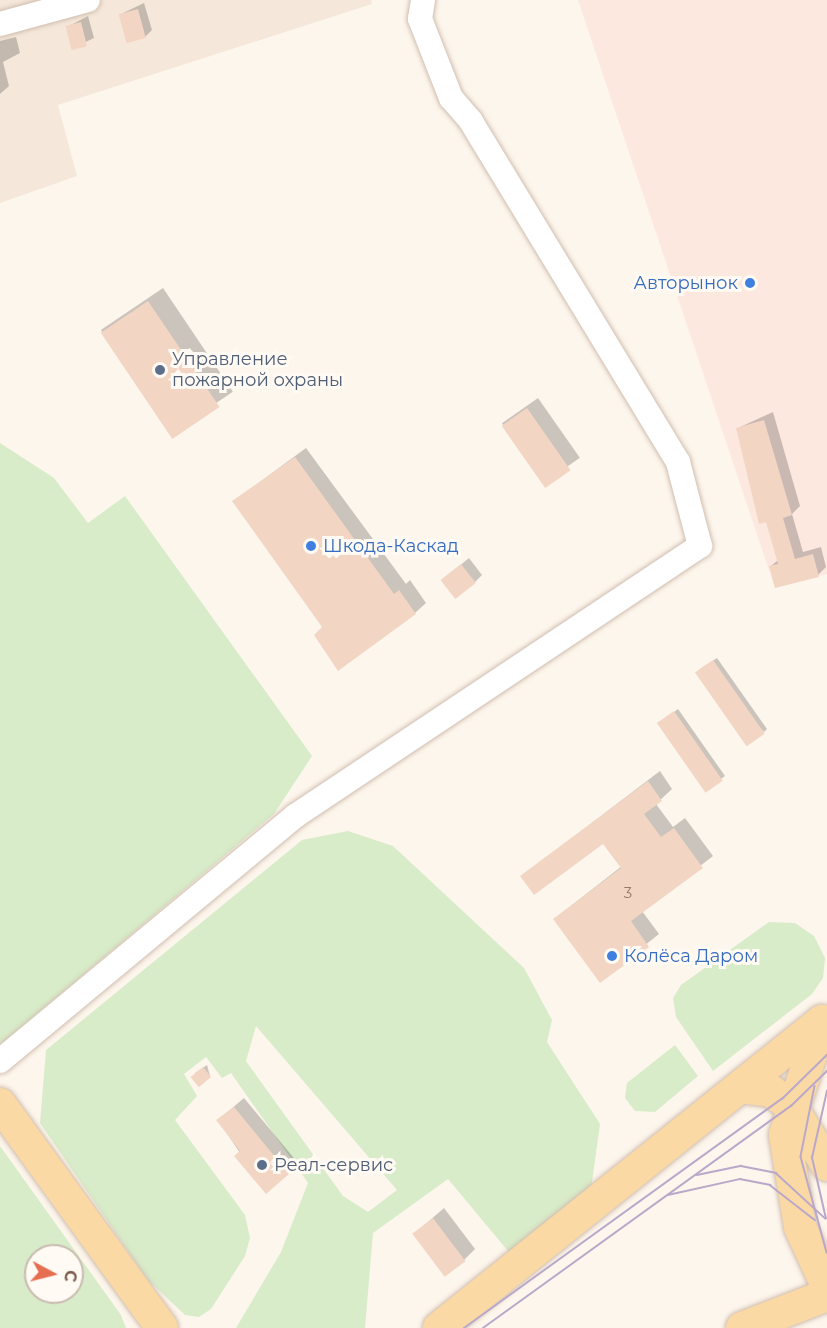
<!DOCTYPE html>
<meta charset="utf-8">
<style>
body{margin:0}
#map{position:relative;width:827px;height:1328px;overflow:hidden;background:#fdf6ec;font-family:Montserrat,sans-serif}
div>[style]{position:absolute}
.residential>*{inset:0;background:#f5e8da}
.commercial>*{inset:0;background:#fde8e0}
.green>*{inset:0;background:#d8ecc9}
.shadow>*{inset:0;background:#0003;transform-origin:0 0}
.building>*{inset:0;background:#f3d5c3;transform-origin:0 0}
.roads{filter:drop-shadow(0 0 2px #d1beb0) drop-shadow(0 0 2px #d1beb0)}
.minor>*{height:24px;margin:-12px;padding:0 12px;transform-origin:12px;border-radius:12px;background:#fff}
.major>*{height:32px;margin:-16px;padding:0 16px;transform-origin:16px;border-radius:16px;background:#fbd9a5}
.tram>*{height:1.5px;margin:-0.75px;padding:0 0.75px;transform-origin:0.75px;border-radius:0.75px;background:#b9a8c9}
.dots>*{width:16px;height:16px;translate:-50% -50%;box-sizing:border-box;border:3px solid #fffaf3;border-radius:50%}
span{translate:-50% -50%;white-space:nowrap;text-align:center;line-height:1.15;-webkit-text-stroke:6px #fffaf3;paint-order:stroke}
.number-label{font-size:15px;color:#987a6a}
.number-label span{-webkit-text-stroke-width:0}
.shop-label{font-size:18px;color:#366cbe}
.right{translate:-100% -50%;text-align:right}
.left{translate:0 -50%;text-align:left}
.service-label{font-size:18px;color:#4e5e75}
.north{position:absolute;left:24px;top:1244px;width:60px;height:60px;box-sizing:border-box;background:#fffaf3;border:2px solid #cabbb1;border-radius:50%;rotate:97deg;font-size:16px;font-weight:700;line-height:24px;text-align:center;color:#7a5c4d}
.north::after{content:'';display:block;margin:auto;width:21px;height:27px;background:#e76f51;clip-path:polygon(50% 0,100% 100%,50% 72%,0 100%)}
</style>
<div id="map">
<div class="residential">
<div style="clip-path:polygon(0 0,371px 0,372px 4px,58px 105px,77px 176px,0 203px)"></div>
</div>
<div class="commercial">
<div style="clip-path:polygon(578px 0,827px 0,827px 574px,775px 588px)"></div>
</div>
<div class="green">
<div style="clip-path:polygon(0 443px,54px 478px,88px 523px,125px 496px,312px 756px,274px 814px,0 1045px)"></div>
<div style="clip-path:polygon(evenodd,348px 831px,393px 846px,524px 968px,552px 1020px,547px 1042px,600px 1124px,590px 1197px,520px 1256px,508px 1251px,448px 1179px,373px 1233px,365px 1328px,236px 1328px,281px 1252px,308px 1183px,231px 1073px,222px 1078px,206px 1057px,184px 1074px,197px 1096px,175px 1120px,245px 1215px,250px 1238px,245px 1256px,211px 1309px,199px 1317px,185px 1315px,147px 1279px,40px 1123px,46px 1050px,302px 840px,348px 831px,256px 1026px,397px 1190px,368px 1212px,343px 1196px,246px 1061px,256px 1026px)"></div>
<div style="clip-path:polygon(769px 922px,795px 923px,814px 936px,825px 958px,823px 978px,812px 994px,713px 1071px,676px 1017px,673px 998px,681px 985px)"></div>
<div style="clip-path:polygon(675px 1045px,698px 1076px,655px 1112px,635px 1111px,625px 1098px,627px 1083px)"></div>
<div style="clip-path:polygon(evenodd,0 1146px,121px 1315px,126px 1328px,0 1328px,0 1146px,36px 1256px,72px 1256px,72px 1292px,36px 1292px,36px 1256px)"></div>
</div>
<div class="shadow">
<div style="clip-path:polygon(144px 3px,152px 30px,145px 37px,121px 14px)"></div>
<div style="clip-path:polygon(88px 16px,94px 38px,73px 48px,67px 27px)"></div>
<div style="clip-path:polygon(16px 37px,20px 53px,3px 62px,9px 86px,0 94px,0 41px)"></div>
<div style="left:163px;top:288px;width:125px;height:75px;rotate:56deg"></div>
<div style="left:538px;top:398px;width:73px;height:44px;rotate:55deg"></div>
<div style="clip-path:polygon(773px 412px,800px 506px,792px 514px,803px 552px,821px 547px,826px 567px,818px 575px,771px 566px,778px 560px,738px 428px)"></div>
<div style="clip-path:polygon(306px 448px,406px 584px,410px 580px,426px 603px,415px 613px,324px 627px,234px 501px)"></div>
<div style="clip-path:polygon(469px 558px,482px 575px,475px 582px,442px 580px)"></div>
<div style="clip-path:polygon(717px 658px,767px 729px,764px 732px,700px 669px)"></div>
<div style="clip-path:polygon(678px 709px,725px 776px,706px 790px,662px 721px)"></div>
<div style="clip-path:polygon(660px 771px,672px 789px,656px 804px,673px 827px,685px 818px,713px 856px,642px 911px,659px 934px,600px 981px,554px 919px,622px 866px,603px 842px,522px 876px)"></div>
<div style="clip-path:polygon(207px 1065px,210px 1076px,195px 1073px)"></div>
<div style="clip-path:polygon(244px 1098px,298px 1163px,266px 1192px,218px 1120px)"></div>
<div style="clip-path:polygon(444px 1208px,475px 1249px,464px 1260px,414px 1234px)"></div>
</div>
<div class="building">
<div style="left:138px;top:9px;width:30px;height:20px;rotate:75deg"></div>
<div style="left:81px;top:22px;width:25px;height:16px;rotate:76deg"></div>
<div style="left:148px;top:301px;width:128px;height:57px;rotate:56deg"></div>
<div style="left:527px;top:408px;width:76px;height:31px;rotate:55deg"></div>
<div style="clip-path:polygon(764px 420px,792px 515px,783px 518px,795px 559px,813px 554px,819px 577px,775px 588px,769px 566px,778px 564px,766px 522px,759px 524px,736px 428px)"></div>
<div style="clip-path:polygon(295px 457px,394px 594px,399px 590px,416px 614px,338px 671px,314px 635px,322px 627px,232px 501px)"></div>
<div style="left:461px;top:564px;width:24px;height:26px;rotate:52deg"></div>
<div style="left:713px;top:660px;width:90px;height:22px;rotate:55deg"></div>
<div style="left:674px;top:711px;width:85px;height:21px;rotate:55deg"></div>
<div style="clip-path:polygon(648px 781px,662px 801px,644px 814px,661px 837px,674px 828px,703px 868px,631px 921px,649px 947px,600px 983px,553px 919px,621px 868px,603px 844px,534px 895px,520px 876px)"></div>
<div style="left:203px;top:1067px;width:13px;height:16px;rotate:51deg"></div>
<div style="clip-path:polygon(234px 1107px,289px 1174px,266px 1194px,234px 1156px,240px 1151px,216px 1120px)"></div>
<div style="left:433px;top:1218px;width:54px;height:26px;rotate:53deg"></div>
</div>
<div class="roads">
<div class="minor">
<div style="left:0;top:24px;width:91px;rotate:-15.3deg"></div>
<div style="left:0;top:1061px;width:383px;rotate:-39.7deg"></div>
<div style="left:295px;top:816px;width:487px;rotate:-33.7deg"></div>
<div style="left:700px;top:546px;width:87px;rotate:-104.7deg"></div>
<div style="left:678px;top:462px;width:399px;rotate:-121.3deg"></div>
<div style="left:471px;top:121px;width:30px;rotate:-131deg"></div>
<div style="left:451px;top:98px;width:85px;rotate:-111.4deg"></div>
<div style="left:420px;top:19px;width:19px;rotate:-81deg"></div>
</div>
<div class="major">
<div style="left:822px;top:1021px;width:120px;rotate:108deg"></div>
<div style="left:785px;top:1135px;width:93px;rotate:80.7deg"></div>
<div style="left:800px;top:1227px;width:65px;rotate:65.4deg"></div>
<div style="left:740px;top:1087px;width:31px;rotate:7deg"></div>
<div style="left:771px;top:1091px;width:25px;rotate:37deg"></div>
<div style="left:791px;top:1106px;width:69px;rotate:58.6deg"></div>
<div style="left:0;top:1104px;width:276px;rotate:54.1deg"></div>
<div style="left:439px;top:1328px;width:491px;rotate:-38.7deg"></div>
<div style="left:742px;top:1328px;width:91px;rotate:-21.2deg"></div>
</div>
</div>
<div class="tram">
<div style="left:815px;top:1086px;width:72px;rotate:101.2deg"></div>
<div style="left:801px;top:1157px;width:99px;rotate:74.8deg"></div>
<div style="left:697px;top:1175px;width:45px;rotate:-11.6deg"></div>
<div style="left:741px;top:1166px;width:36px;rotate:11deg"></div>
<div style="left:776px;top:1173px;width:67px;rotate:42.6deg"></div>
<div style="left:668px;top:1195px;width:74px;rotate:-12.5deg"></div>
<div style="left:740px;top:1179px;width:31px;rotate:11deg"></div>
<div style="left:770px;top:1185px;width:57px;rotate:37.9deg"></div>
<div style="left:826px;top:1219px;width:63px;rotate:-102.9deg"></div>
<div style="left:812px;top:1158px;width:69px;rotate:-77.4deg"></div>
<div style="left:464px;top:1328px;width:392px;rotate:-35.8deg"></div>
<div style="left:782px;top:1099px;width:63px;rotate:-44.4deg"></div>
<div style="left:483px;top:1328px;width:380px;rotate:-35.8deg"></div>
<div style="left:791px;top:1106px;width:50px;rotate:-44.2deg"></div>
</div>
<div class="dots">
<div style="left:750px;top:283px;background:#3f7fe0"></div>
<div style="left:160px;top:370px;background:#5c6f8a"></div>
<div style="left:311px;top:546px;background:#3f7fe0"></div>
<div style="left:612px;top:956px;background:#3f7fe0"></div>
<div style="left:262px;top:1165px;background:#5c6f8a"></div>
</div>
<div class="number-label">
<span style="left:628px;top:893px">3</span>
</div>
<div class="shop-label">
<span class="right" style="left:738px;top:283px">Авторынок</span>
<span class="left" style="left:323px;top:546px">Шкода-Каскад</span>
<span class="left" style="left:624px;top:956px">Колёса Даром</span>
</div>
<div class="service-label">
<span class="left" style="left:172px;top:370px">Управление<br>пожарной охраны</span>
<span class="left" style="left:274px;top:1165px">Реал-сервис</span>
</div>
<div class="north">С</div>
</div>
